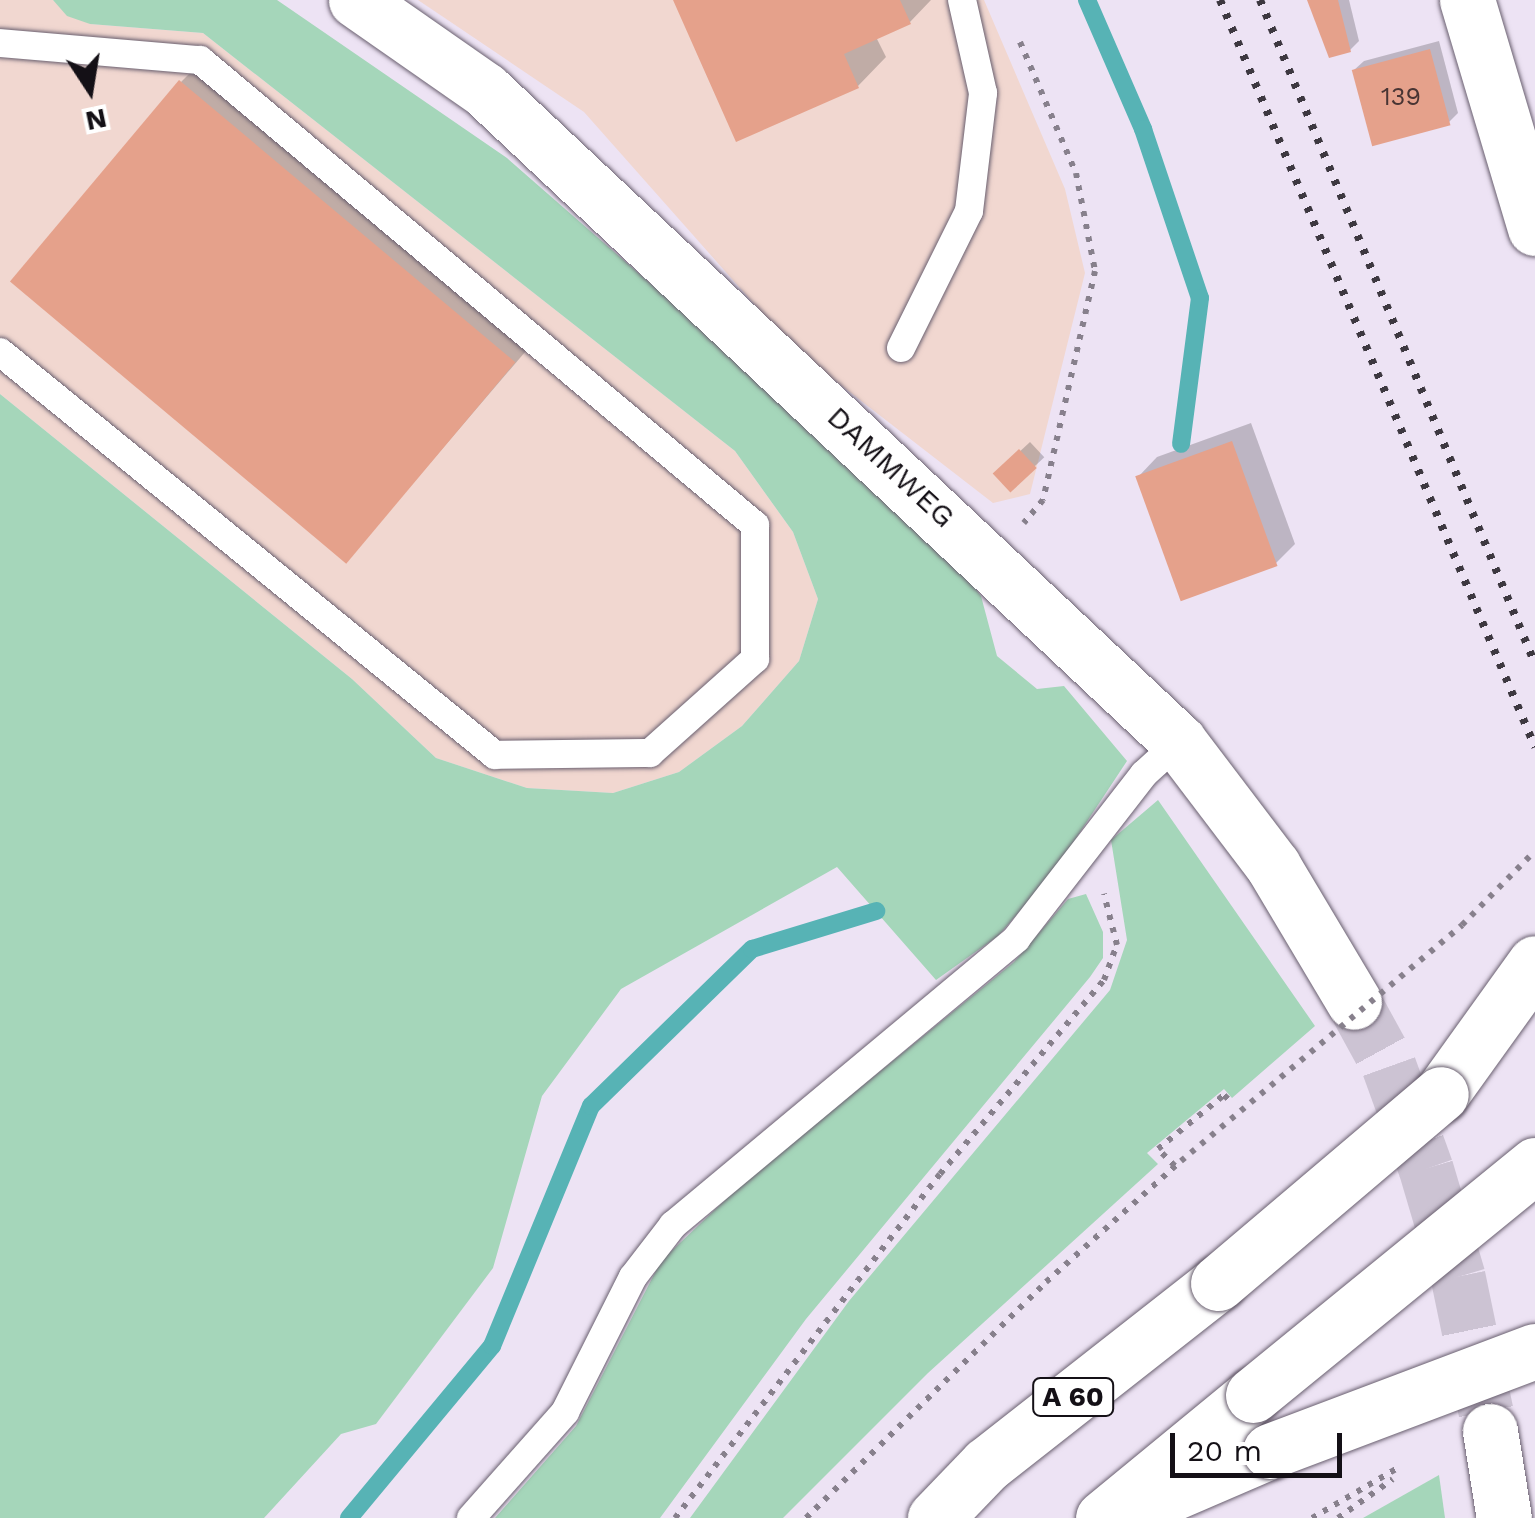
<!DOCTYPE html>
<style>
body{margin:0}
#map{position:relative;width:1535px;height:1518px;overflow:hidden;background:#ede3f4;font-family:"Work Sans",sans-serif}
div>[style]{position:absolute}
.industrial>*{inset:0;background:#f1d7d0}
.green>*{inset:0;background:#a5d6ba}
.shadow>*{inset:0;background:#0003;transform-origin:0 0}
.stream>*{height:18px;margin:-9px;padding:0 9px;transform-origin:9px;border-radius:9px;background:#57b3b5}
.building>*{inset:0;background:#e5a18b;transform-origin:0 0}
.street-tunnel>*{height:55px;margin-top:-27.5px;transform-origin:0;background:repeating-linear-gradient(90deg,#ccc3d3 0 55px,transparent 0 83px)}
.path>*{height:6px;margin-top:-3px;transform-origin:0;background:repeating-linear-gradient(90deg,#87808c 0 5px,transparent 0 13px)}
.roads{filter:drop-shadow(0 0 2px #695f6f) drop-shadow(0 0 2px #695f6f)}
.lane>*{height:28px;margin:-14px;padding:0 14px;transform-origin:14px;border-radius:14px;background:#fff}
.street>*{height:55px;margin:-27.5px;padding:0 27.5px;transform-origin:27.5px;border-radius:27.5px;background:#fff}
.secondary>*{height:55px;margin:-27.5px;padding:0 27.5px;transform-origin:27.5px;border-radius:27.5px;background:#fff}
.highway>*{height:55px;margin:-27.5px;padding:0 27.5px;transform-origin:27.5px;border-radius:27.5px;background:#fff}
.rail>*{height:8px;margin-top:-4px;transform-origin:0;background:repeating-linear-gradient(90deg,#3d3840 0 5px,transparent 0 15px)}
.path-bridge>*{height:6px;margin-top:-3px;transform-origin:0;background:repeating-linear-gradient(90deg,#87808c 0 5px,transparent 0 13px)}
.bridges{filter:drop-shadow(0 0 2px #695f6f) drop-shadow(0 0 2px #695f6f)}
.highway-bridge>*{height:55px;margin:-27.5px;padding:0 27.5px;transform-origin:27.5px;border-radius:27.5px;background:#fff}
span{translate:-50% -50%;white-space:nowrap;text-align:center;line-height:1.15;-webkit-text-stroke:9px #fff;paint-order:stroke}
.number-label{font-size:25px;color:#483433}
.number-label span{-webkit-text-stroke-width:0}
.shield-label span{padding:2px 8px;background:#fff;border:2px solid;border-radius:8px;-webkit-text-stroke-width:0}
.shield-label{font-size:28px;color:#141016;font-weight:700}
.street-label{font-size:30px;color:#141016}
.north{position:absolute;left:40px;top:40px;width:100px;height:100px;-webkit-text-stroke:8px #fff;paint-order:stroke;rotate:168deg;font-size:28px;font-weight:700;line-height:40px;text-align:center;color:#141016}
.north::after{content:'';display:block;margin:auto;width:35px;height:45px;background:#141016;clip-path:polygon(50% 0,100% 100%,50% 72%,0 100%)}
.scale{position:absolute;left:1170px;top:1433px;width:172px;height:45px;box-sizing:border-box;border:5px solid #141016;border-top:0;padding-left:12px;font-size:30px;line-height:35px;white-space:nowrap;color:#141016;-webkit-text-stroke:8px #fff;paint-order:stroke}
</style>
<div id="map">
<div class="industrial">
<div style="clip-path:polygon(0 0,53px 0,90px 24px,203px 33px,735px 451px,793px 532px,818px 599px,799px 661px,742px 726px,679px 772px,613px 793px,527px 788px,436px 758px,352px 679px,0 394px)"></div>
<div style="clip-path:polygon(418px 0,984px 0,1065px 189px,1085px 273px,1030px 494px,993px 503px,794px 349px,584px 112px)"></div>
</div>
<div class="green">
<div style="clip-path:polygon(53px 0,277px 0,507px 158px,926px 525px,981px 596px,997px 656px,1037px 689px,1064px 686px,1127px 761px,1053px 873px,998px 936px,936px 980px,837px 867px,621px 989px,542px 1096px,493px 1268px,376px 1424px,341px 1434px,264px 1518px,0 1518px,0 394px,352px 679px,436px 758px,527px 788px,613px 793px,679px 772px,742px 726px,799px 661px,818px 599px,793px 532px,735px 451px,203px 33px,90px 24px,67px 16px)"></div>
<div style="clip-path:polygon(1158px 800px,1315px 1026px,1232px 1098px,1224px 1089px,1147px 1153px,1158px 1164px,928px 1373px,783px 1518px,690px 1518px,849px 1301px,1110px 990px,1127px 940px,1111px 840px)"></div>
<div style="clip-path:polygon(1086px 894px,1103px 932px,1103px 958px,1090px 977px,806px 1319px,660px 1518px,495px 1518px,576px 1426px,661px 1261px,742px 1184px,1014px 962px,1068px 899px)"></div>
<div style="clip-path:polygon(1439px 1475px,1445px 1518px,1363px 1518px)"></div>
</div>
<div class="shadow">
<div style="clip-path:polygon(676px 0,931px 0,910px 22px,876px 37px,886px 57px,858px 86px)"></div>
<div style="clip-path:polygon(1310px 0,1349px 0,1359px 41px,1350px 50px)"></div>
<div style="clip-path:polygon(1439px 41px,1458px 113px,1449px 122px,1354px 70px,1364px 61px)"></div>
<div style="clip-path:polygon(209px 54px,543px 331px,349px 558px,181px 82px)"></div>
<div style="clip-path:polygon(1251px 423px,1295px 544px,1275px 564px,1138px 477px,1157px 457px)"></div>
<div style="left:1030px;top:442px;width:21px;height:47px;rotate:47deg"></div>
</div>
<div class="stream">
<div style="left:1087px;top:0;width:141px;rotate:66.5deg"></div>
<div style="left:1143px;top:129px;width:178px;rotate:71.4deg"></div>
<div style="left:1200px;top:298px;width:147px;rotate:97.4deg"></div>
<div style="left:349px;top:1518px;width:224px;rotate:-50.3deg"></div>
<div style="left:492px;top:1346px;width:260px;rotate:-67.6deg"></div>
<div style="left:591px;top:1106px;width:225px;rotate:-44.3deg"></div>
<div style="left:752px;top:949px;width:130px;rotate:-17deg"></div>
</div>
<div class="building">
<div style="clip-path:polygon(673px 0,900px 0,911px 24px,844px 54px,859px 88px,736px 142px)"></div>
<div style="clip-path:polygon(1307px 0,1338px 0,1351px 52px,1329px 58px)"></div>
<div style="left:1430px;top:49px;width:79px;height:81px;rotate:75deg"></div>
<div style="left:179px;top:80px;width:439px;height:263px;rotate:40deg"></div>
<div style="left:1232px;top:441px;width:133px;height:103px;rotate:70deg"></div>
<div style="left:1019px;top:449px;width:26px;height:36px;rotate:47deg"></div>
</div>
<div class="street-tunnel">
<div style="left:1354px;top:1002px;width:73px;rotate:61.3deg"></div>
<div style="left:1389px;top:1066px;width:109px;rotate:70.1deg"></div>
<div style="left:1426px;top:1168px;width:113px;rotate:73.5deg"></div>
<div style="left:1458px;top:1276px;width:158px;rotate:78.3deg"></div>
</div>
<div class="path">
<div style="left:1020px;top:42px;width:142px;rotate:66.9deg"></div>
<div style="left:1076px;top:173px;width:100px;rotate:79deg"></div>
<div style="left:1095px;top:271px;width:235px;rotate:102.8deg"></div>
<div style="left:1043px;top:500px;width:30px;rotate:130deg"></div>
<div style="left:1175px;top:1166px;width:24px;rotate:-135deg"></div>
<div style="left:1158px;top:1149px;width:85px;rotate:-39.3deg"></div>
<div style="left:1224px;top:1095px;width:8px;rotate:45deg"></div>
<div style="left:675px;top:1518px;width:434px;rotate:-52.4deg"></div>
<div style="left:940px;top:1174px;width:254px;rotate:-49.8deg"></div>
<div style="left:1104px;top:980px;width:37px;rotate:-70deg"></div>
<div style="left:1117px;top:945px;width:53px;rotate:-104.3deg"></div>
<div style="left:806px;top:1518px;width:337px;rotate:-44.5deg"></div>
<div style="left:1046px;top:1282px;width:181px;rotate:-41.9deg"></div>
<div style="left:1338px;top:1518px;width:67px;rotate:-35.3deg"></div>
</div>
<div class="roads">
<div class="lane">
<div style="left:0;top:43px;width:201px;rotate:4.9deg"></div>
<div style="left:200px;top:60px;width:724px;rotate:39.96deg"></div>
<div style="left:755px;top:525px;width:134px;rotate:90deg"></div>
<div style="left:755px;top:659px;width:141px;rotate:138.2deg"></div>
<div style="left:650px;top:753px;width:155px;rotate:179.3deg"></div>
<div style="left:495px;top:755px;width:638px;rotate:-140.85deg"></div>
<div style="left:901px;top:348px;width:153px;rotate:-63.6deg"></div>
<div style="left:969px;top:211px;width:119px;rotate:-83.2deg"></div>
<div style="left:983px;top:93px;width:95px;rotate:-102.7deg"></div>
<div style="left:471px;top:1518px;width:142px;rotate:-48.4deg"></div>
<div style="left:565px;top:1412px;width:151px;rotate:-63.3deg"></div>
<div style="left:633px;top:1277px;width:66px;rotate:-52.4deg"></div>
<div style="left:673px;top:1225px;width:447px;rotate:-39.8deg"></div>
<div style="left:1016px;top:939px;width:209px;rotate:-52.2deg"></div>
<div style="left:1144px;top:774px;width:47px;rotate:-42.4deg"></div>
</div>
<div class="street">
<div style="left:356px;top:0;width:157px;rotate:34.9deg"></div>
<div style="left:485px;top:90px;width:952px;rotate:43.21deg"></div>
<div style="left:1179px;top:742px;width:156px;rotate:52.8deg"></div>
<div style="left:1273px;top:866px;width:158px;rotate:59.2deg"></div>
<div style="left:1490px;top:1431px;width:88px;rotate:80.9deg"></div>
</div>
<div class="secondary">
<div style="left:1467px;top:0;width:238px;rotate:73.4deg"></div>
</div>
<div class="highway">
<div style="left:1441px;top:1094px;width:161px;rotate:-54.3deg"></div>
<div style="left:1149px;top:1503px;width:132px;rotate:-23.3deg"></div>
<div style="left:935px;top:1518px;width:74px;rotate:-46.1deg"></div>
<div style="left:986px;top:1465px;width:295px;rotate:-38.1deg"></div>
<div style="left:1103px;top:1518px;width:194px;rotate:-39.4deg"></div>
</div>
</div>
<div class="rail">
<div style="left:1220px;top:0;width:811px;rotate:67.14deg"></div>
<div style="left:1260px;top:0;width:719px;rotate:67.5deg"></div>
</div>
<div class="path-bridge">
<div style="left:1181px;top:1161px;width:367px;rotate:-40deg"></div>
<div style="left:1462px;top:925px;width:104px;rotate:-45.4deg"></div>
<div style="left:1312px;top:1518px;width:97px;rotate:-30.3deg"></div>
</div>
<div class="bridges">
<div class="highway-bridge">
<div style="left:1218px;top:1283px;width:292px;rotate:-40.3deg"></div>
<div style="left:1253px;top:1395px;width:364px;rotate:-39.2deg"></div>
<div style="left:1270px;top:1451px;width:283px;rotate:-20.7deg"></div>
</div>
</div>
<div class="number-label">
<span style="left:1401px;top:97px">139</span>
</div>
<div class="shield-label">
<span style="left:1073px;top:1397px">A 60</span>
</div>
<div class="street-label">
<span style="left:891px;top:467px;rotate:43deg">DAMMWEG</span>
</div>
<div class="north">N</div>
<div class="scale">20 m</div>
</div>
